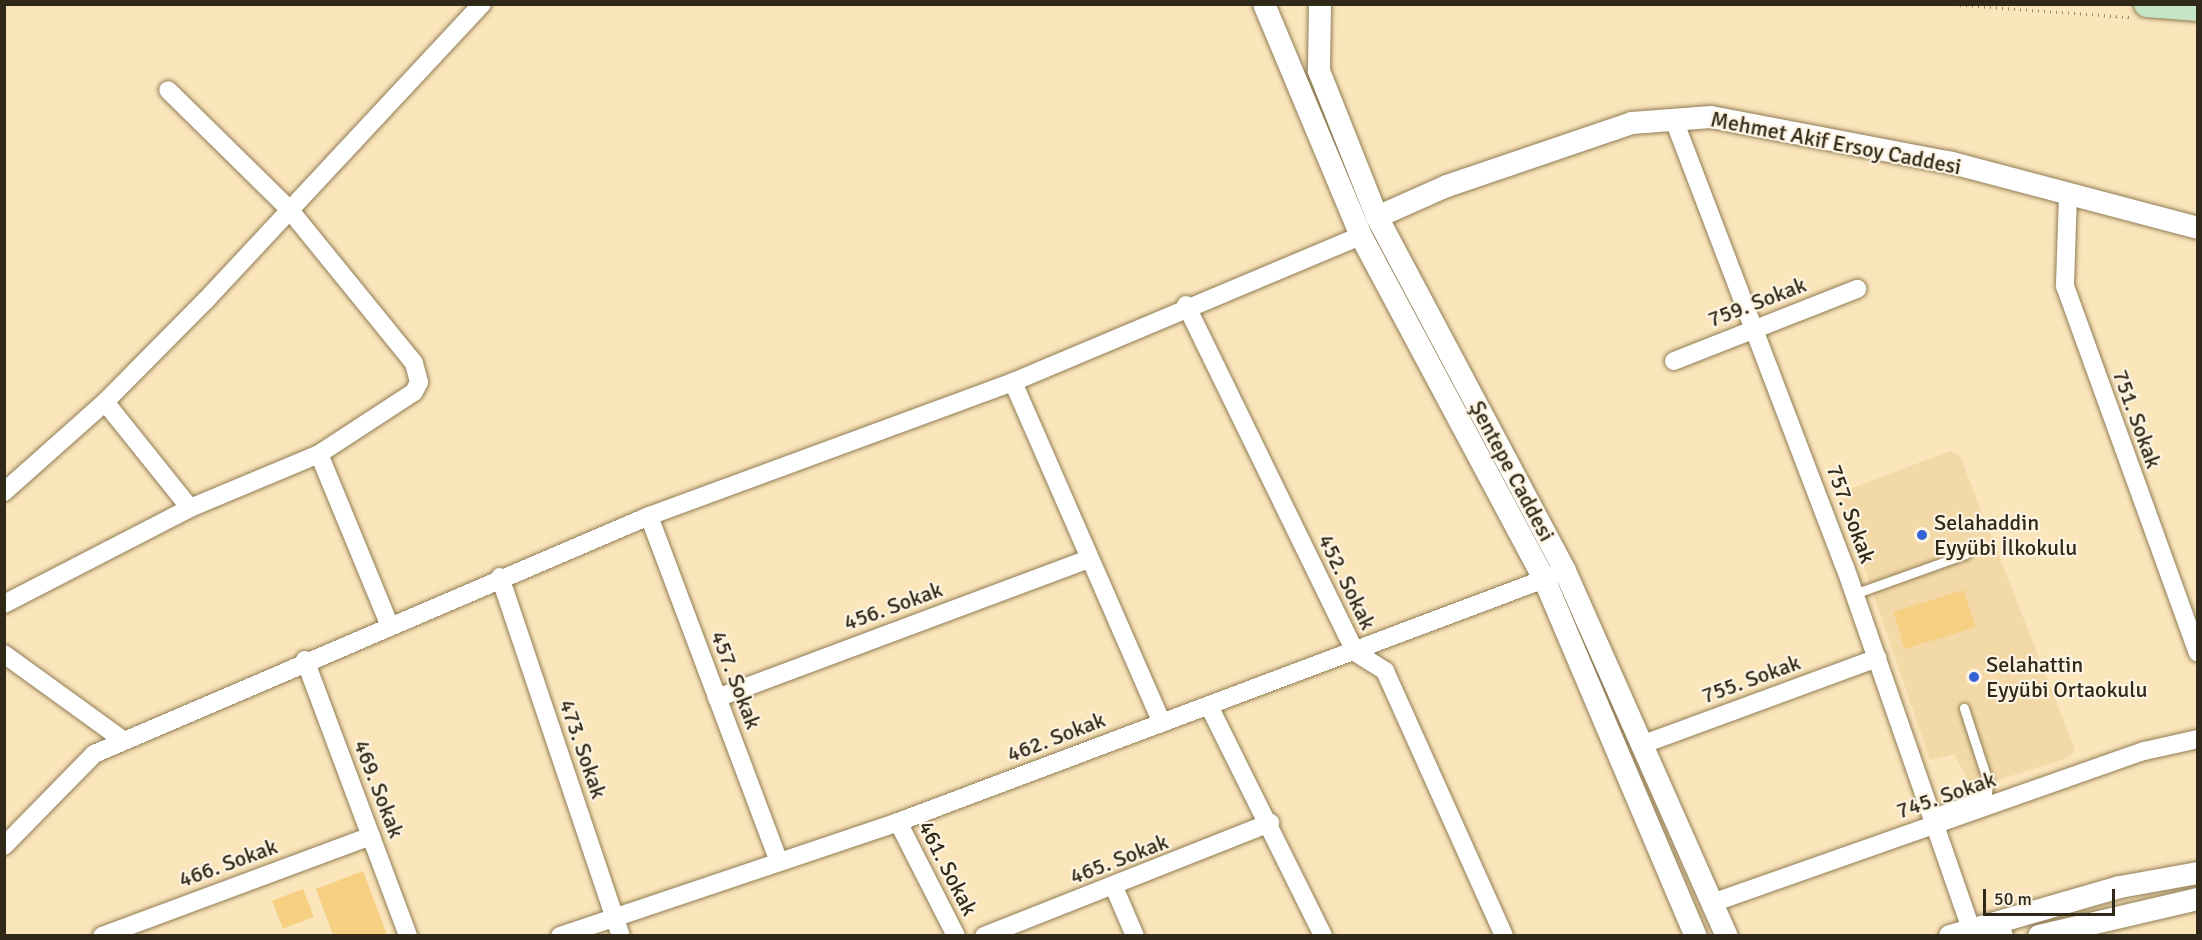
<!DOCTYPE html>
<meta charset="utf-8">
<style>
body{margin:0}
#map{position:relative;width:2202px;height:940px;overflow:hidden;background:#fbe5bb;font-family:Signika,sans-serif}
div>[style]{position:absolute}
.built>*{inset:0;background:#f3d9a8}
.green>*{inset:0;background:#f6cf83;transform-origin:0 0}
.path>*{height:3px;margin-top:-1.5px;transform-origin:0;background:repeating-linear-gradient(90deg,#9b8b6e 0 1.5px,transparent 0 6px)}
.roads{filter:drop-shadow(0 0 2px #8f7c55) drop-shadow(0 0 2px #8f7c55)}
.service>*{height:9px;margin:-4.5px;padding:0 4.5px;transform-origin:4.5px;border-radius:4.5px;background:#fff}
.minor>*{height:18px;margin:-9px;padding:0 9px;transform-origin:9px;border-radius:9px;background:#fff}
.tertiary>*{height:22px;margin:-11px;padding:0 11px;transform-origin:11px;border-radius:11px;background:#fff}
.secondary>*{height:26px;margin:-13px;padding:0 13px;transform-origin:13px;border-radius:13px;background:#c4e5c6}
.dots>*{width:16px;height:16px;translate:-50% -50%;box-sizing:border-box;border:3px solid #fdf4e3;border-radius:50%}
span{translate:-50% -50%;white-space:nowrap;text-align:center;line-height:1.15;-webkit-text-stroke:4.5px #fdf4e3;paint-order:stroke}
.street-label{font-size:22px;color:#302818}
.poi-label{font-size:22px;color:#302818}
.left{translate:0 -50%;text-align:left}
.frame{position:absolute;inset:0;border:6px solid #302818;pointer-events:none}
.scale{position:absolute;left:1983px;top:889px;width:132px;height:27px;box-sizing:border-box;border:3px solid #302818;border-top:0;padding-left:8px;font-size:18px;line-height:21px;white-space:nowrap;color:#302818;-webkit-text-stroke:4px #fdf4e3;paint-order:stroke}
</style>
<div id="map">
<div class="built">
<div style="clip-path:polygon(1950px 451px,1960px 456px,2075px 750px,2068px 758px,1972px 788px,1954px 754px,1930px 760px,1842px 502px,1847px 490px)"></div>
</div>
<div class="green">
<div style="left:1964px;top:590px;width:39px;height:74px;rotate:73deg"></div>
<div style="clip-path:polygon(363px 871px,387px 935px,333px 935px,316px 889px)"></div>
<div style="left:303px;top:889px;width:30px;height:33px;rotate:69deg"></div>
</div>
<div class="path">
<div style="left:1948px;top:4px;width:182px;rotate:4.1deg"></div>
</div>
<div class="roads">
<div class="service">
<div style="left:1854px;top:594px;width:119px;rotate:-19.7deg"></div>
<div style="left:1932px;top:813px;width:58px;rotate:-19.1deg"></div>
<div style="left:1987px;top:794px;width:12px;rotate:-85deg"></div>
<div style="left:1988px;top:782px;width:78px;rotate:-108deg"></div>
</div>
<div class="minor">
<div style="left:1674px;top:120px;width:479px;rotate:69.1deg"></div>
<div style="left:1845px;top:567px;width:383px;rotate:70.8deg"></div>
<div style="left:2068px;top:194px;width:92px;rotate:91.9deg"></div>
<div style="left:2065px;top:286px;width:390px;rotate:70.1deg"></div>
<div style="left:1186px;top:305px;width:386px;rotate:64deg"></div>
<div style="left:1355px;top:652px;width:36px;rotate:32deg"></div>
<div style="left:1385px;top:671px;width:290px;rotate:65.8deg"></div>
<div style="left:1674px;top:361px;width:197px;rotate:-21.5deg"></div>
<div style="left:1013px;top:382px;width:372px;rotate:66.4deg"></div>
<div style="left:105px;top:402px;width:136px;rotate:51.3deg"></div>
<div style="left:319px;top:454px;width:184px;rotate:67.6deg"></div>
<div style="left:4px;top:492px;width:135px;rotate:-41.7deg"></div>
<div style="left:105px;top:402px;width:144px;rotate:-45.3deg"></div>
<div style="left:206px;top:300px;width:405px;rotate:-47deg"></div>
<div style="left:649px;top:516px;width:369px;rotate:69.4deg"></div>
<div style="left:500px;top:577px;width:379px;rotate:71.4deg"></div>
<div style="left:4px;top:604px;width:209px;rotate:-27.3deg"></div>
<div style="left:190px;top:508px;width:140px;rotate:-22.7deg"></div>
<div style="left:319px;top:454px;width:113px;rotate:-33.1deg"></div>
<div style="left:414px;top:392px;width:11px;rotate:-63deg"></div>
<div style="left:419px;top:382px;width:20px;rotate:-105deg"></div>
<div style="left:414px;top:363px;width:200px;rotate:-129.1deg"></div>
<div style="left:288px;top:208px;width:168px;rotate:-135.5deg"></div>
<div style="left:4px;top:654px;width:148px;rotate:35.9deg"></div>
<div style="left:305px;top:660px;width:295px;rotate:69.5deg"></div>
<div style="left:717px;top:698px;width:395px;rotate:-20.5deg"></div>
<div style="left:1210px;top:708px;width:254px;rotate:63.6deg"></div>
<div style="left:1641px;top:745px;width:252px;rotate:-20.2deg"></div>
<div style="left:898px;top:822px;width:128px;rotate:63deg"></div>
<div style="left:4px;top:846px;width:129px;rotate:-45.6deg"></div>
<div style="left:94px;top:754px;width:604px;rotate:-23.21deg"></div>
<div style="left:649px;top:516px;width:388px;rotate:-20.2deg"></div>
<div style="left:1013px;top:382px;width:377px;rotate:-22.8deg"></div>
<div style="left:1114px;top:887px;width:53px;rotate:66.8deg"></div>
<div style="left:1712px;top:903px;width:458px;rotate:-19.4deg"></div>
<div style="left:2144px;top:751px;width:55px;rotate:-12.5deg"></div>
<div style="left:1999px;top:921px;width:16px;rotate:72deg"></div>
<div style="left:102px;top:936px;width:287px;rotate:-20.4deg"></div>
<div style="left:560px;top:936px;width:357px;rotate:-18.6deg"></div>
<div style="left:898px;top:822px;width:702px;rotate:-20.6deg"></div>
<div style="left:984px;top:936px;width:308px;rotate:-21.6deg"></div>
</div>
<div class="tertiary">
<div style="left:1264px;top:4px;width:251px;rotate:67.3deg"></div>
<div style="left:1361px;top:236px;width:391px;rotate:61.9deg"></div>
<div style="left:1545px;top:581px;width:386px;rotate:67deg"></div>
<div style="left:1320px;top:4px;width:67px;rotate:90.9deg"></div>
<div style="left:1319px;top:71px;width:157px;rotate:68.3deg"></div>
<div style="left:1377px;top:217px;width:401px;rotate:62deg"></div>
<div style="left:1565px;top:571px;width:399px;rotate:66.1deg"></div>
<div style="left:1377px;top:217px;width:77px;rotate:-23.9deg"></div>
<div style="left:1447px;top:186px;width:195px;rotate:-18.8deg"></div>
<div style="left:1632px;top:123px;width:79px;rotate:-4.3deg"></div>
<div style="left:1711px;top:117px;width:245px;rotate:10.8deg"></div>
<div style="left:1952px;top:163px;width:254px;rotate:14.8deg"></div>
<div style="left:1950px;top:936px;width:177px;rotate:-16.1deg"></div>
<div style="left:2120px;top:887px;width:79px;rotate:-10.2deg"></div>
<div style="left:2039px;top:936px;width:163px;rotate:-13.1deg"></div>
</div>
<div class="secondary">
<div style="left:2147px;top:4px;width:51px;rotate:4.5deg"></div>
</div>
</div>
<div class="dots">
<div style="left:1922px;top:535px;background:#3464d4"></div>
<div style="left:1974px;top:677px;background:#3464d4"></div>
</div>
<div class="street-label">
<span style="left:1836px;top:143px;rotate:11deg">Mehmet Akif Ersoy Caddesi</span>
<span style="left:1757px;top:302px;rotate:-21deg">759. Sokak</span>
<span style="left:2137px;top:419px;rotate:70deg">751. Sokak</span>
<span style="left:1512px;top:471px;rotate:62deg">Şentepe Caddesi</span>
<span style="left:1851px;top:514px;rotate:70deg">757. Sokak</span>
<span style="left:1347px;top:582px;rotate:64deg">452. Sokak</span>
<span style="left:893px;top:606px;rotate:-20deg">456. Sokak</span>
<span style="left:1751px;top:679px;rotate:-20deg">755. Sokak</span>
<span style="left:736px;top:680px;rotate:69deg">457. Sokak</span>
<span style="left:1056px;top:737px;rotate:-21deg">462. Sokak</span>
<span style="left:583px;top:749px;rotate:71deg">473. Sokak</span>
<span style="left:379px;top:789px;rotate:69deg">469. Sokak</span>
<span style="left:1946px;top:795px;rotate:-19deg">745. Sokak</span>
<span style="left:1119px;top:859px;rotate:-21deg">465. Sokak</span>
<span style="left:228px;top:863px;rotate:-20deg">466. Sokak</span>
<span style="left:948px;top:868px;rotate:63deg">461. Sokak</span>
</div>
<div class="poi-label">
<span class="left" style="left:1934px;top:535px">Selahaddin<br>Eyyübi İlkokulu</span>
<span class="left" style="left:1986px;top:677px">Selahattin<br>Eyyübi Ortaokulu</span>
</div>
<div class="frame"></div>
<div class="scale">50 m</div>
</div>
